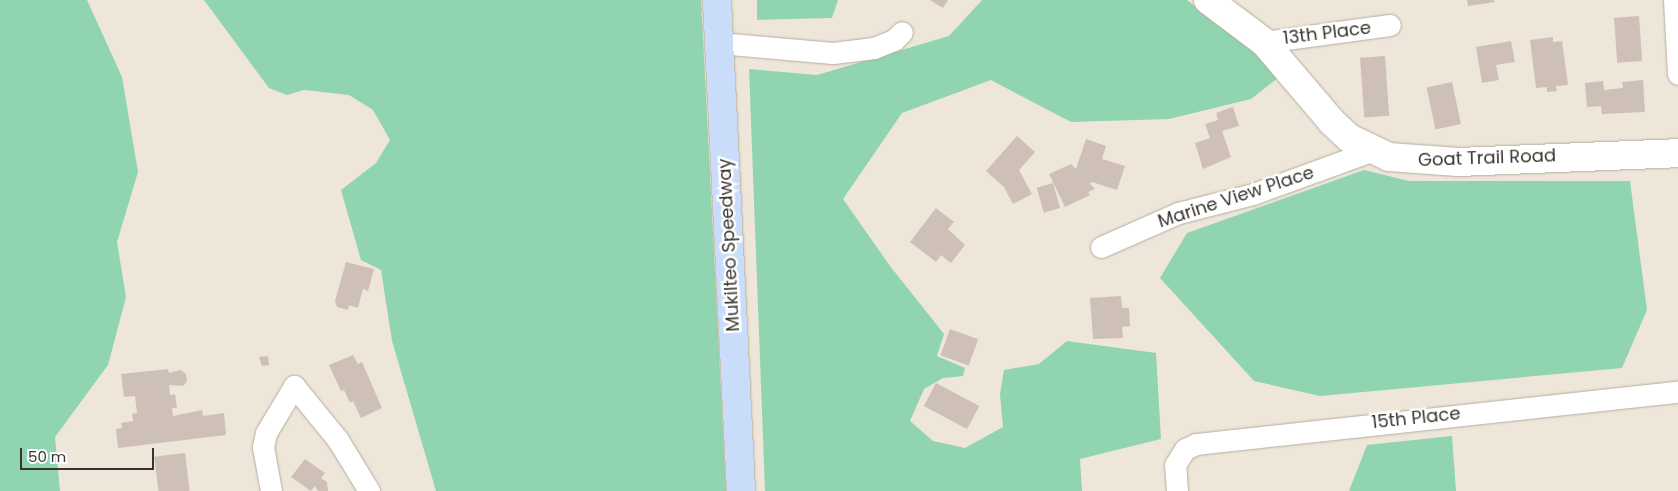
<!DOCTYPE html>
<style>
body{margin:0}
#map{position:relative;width:1678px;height:491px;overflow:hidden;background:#eee6d9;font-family:Poppins,sans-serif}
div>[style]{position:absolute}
.green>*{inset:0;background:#90d5af}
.building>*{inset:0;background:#cec0b7;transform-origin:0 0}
.roads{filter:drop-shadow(0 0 1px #b5ada1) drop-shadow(0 0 1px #b5ada1)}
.street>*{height:21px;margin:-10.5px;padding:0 10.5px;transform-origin:10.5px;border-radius:10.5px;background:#fff}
.secondary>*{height:28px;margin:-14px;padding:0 14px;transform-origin:14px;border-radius:14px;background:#fff}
.primary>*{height:28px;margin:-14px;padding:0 14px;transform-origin:14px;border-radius:14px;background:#c9ddfa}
span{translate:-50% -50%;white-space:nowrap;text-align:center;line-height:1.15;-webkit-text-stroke:5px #fff;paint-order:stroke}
.street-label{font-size:18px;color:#383530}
.scale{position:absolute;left:20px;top:448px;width:134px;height:22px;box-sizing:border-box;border:2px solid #383530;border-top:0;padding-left:6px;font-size:15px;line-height:18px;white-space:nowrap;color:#383530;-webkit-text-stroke:4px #fff;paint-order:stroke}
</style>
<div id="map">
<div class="green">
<div style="clip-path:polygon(0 0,87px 0,122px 77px,138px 172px,117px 242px,126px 297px,108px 365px,55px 437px,60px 491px,0 491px)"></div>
<div style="clip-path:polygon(204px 0,701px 0,726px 491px,436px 491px,392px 341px,381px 270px,361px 260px,341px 190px,376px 163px,390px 140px,373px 110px,349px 95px,304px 90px,287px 95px,269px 88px)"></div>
<div style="clip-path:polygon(757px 0,838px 0,832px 18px,757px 20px)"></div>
<div style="clip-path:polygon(982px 0,1187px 0,1258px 56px,1279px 77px,1251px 99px,1169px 119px,1071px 122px,991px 80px,902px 113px,843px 199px,890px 266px,944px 334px,937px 356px,965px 368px,963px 376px,943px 378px,924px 389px,910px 421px,933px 441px,965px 448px,1003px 427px,1000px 394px,1004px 370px,1039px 364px,1067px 341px,1156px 353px,1161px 439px,1080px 459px,1082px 491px,765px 491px,749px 69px,817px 75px,949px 36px)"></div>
<div style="clip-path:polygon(1364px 170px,1409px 181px,1630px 181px,1647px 310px,1622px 368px,1320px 396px,1254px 381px,1160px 278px,1187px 233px)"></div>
<div style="clip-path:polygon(1452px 436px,1456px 491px,1349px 491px,1367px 445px)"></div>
</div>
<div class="building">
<div style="clip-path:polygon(930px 0,948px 0,943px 8px)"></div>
<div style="clip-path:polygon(1467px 0,1494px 0,1495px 2px,1468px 6px)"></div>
<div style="left:1639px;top:16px;width:45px;height:25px;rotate:86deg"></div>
<div style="clip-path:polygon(1553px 37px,1553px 42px,1562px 41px,1568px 85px,1556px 86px,1557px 91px,1547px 92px,1547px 87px,1536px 88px,1530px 40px)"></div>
<div style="clip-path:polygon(1511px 41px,1515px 62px,1496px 65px,1499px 80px,1482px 83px,1476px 47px)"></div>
<div style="left:1385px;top:56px;width:60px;height:25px;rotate:86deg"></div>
<div style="clip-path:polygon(1643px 80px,1645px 112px,1602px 114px,1601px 106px,1587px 107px,1585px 83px,1603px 81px,1604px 90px,1623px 88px,1622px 82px)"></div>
<div style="left:1452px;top:82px;width:43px;height:26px;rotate:78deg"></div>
<div style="clip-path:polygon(1233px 107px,1239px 126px,1222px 131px,1231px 157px,1203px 169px,1195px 143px,1210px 138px,1205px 124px,1218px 120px,1216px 113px)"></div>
<div style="clip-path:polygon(1017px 136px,1035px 152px,1019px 170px,1032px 194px,1013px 204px,1004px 187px,986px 171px)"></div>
<div style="clip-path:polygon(1086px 139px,1106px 146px,1102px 159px,1125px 166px,1117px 190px,1092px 182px,1090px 184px,1095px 189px,1088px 192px,1090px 195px,1065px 207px,1049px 174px,1071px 164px,1076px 169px)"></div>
<div style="left:1053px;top:183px;width:26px;height:17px;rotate:74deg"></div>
<div style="clip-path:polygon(936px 208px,954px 222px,948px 229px,965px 245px,951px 263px,941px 255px,936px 262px,910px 242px)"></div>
<div style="clip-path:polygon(346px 262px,374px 269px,368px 291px,363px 289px,358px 308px,349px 305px,348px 310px,337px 307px,335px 301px)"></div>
<div style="clip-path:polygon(1121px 296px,1122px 308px,1129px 308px,1130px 326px,1122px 327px,1123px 338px,1093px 339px,1090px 298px)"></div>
<div style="left:950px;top:329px;width:30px;height:28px;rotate:20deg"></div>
<div style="clip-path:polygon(353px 355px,358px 364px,362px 362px,382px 408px,361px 418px,353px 401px,350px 403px,344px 390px,341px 391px,329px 365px)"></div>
<div style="clip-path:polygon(268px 356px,269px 365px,262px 366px,259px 357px)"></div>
<div style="clip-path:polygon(168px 369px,169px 373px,181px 370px,186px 374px,187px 381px,183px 386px,169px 385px,170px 395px,175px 394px,177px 408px,172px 408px,173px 416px,202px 410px,203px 416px,224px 413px,226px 435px,118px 448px,116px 429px,122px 428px,121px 423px,133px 421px,132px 414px,137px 413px,135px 396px,124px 397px,121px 374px)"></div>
<div style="left:936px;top:383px;width:49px;height:26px;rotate:28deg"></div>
<div style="left:185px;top:453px;width:38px;height:31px;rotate:83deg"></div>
<div style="clip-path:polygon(305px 459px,325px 473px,321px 478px,327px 482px,328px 491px,318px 491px,315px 486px,311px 491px,291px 477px)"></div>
</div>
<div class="roads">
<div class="street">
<div style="left:1674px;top:0;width:74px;rotate:86.9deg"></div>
<div style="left:1264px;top:42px;width:127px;rotate:-7.7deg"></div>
<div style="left:719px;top:43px;width:114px;rotate:5deg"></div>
<div style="left:833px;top:53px;width:41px;rotate:-7deg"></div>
<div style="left:874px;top:48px;width:22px;rotate:-22deg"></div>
<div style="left:894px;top:40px;width:11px;rotate:-45deg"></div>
<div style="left:1101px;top:247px;width:84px;rotate:-23.8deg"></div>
<div style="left:1178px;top:213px;width:77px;rotate:-14.2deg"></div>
<div style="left:1253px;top:194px;width:126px;rotate:-20deg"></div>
<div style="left:271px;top:491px;width:45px;rotate:-100.3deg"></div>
<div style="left:263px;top:447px;width:14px;rotate:-78deg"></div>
<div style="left:266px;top:433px;width:55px;rotate:-59.2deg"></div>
<div style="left:294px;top:386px;width:70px;rotate:50.8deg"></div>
<div style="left:338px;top:440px;width:60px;rotate:58.7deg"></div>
<div style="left:1177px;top:491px;width:26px;rotate:-94deg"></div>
<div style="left:1175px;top:465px;width:19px;rotate:-58deg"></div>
<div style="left:1185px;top:449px;width:12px;rotate:-24deg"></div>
<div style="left:1196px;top:444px;width:485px;rotate:-6.2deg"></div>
</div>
<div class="secondary">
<div style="left:1208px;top:0;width:70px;rotate:36.9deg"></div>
<div style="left:1264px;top:42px;width:105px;rotate:49.6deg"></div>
<div style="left:1332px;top:122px;width:23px;rotate:43deg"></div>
<div style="left:1349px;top:138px;width:44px;rotate:25.4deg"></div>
<div style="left:1389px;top:157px;width:69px;rotate:4.1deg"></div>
<div style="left:1458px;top:162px;width:220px;rotate:-2.3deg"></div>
</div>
<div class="primary">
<div style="left:717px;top:0;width:492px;rotate:87.2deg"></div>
</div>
</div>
<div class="street-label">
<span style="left:1327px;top:33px;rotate:-7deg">13th Place</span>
<span style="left:1487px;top:158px;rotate:-2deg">Goat Trail Road</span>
<span style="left:1236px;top:197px;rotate:-18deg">Marine View Place</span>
<span style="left:729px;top:245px;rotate:-93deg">Mukilteo Speedway</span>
<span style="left:1416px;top:418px;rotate:-6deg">15th Place</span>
</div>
<div class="scale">50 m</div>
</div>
